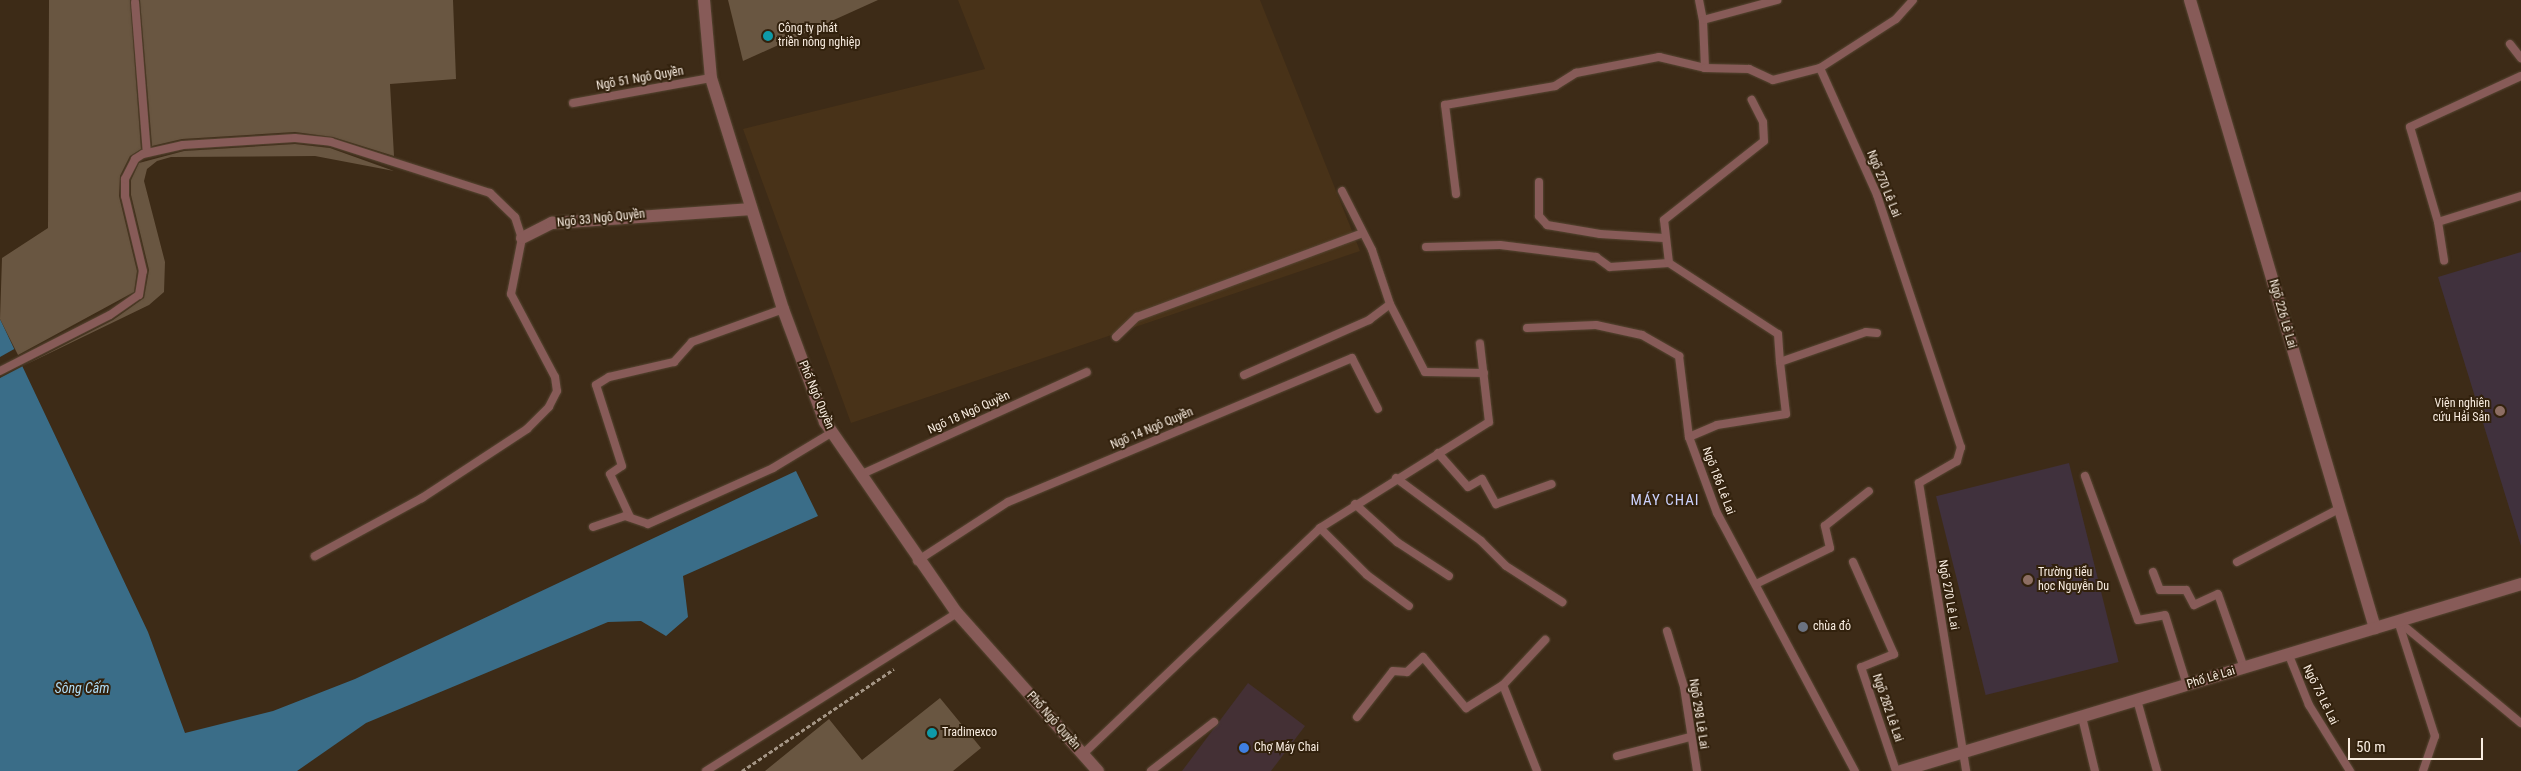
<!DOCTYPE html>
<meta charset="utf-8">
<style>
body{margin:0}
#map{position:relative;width:2521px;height:771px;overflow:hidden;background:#3d2b17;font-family:"Roboto Condensed",sans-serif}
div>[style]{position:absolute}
.commercial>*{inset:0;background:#443035}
.built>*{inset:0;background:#483218}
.education>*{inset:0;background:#40313d;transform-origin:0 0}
.water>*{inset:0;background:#3a6d88}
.pier>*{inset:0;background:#3d2b17}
.building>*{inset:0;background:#695641}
.path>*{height:3px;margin-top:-1.5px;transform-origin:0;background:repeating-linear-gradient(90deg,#a49585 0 4px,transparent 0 6.5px)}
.roads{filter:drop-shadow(0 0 1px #574633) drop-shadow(0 0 1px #574633)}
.service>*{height:8px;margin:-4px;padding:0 4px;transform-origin:4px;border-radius:4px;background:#875b58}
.minor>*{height:12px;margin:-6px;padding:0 6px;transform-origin:6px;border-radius:6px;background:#875b58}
.tertiary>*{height:12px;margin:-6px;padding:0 6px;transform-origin:6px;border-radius:6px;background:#875b58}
.dots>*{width:14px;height:14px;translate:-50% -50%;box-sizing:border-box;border:2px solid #32210d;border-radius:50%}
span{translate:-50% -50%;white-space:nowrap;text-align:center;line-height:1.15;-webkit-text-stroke:4px #32210d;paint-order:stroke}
.poi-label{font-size:12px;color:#f9ede1}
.left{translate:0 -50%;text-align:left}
.right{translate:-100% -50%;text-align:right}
.street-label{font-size:12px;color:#f9ede1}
.water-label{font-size:14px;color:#b0def8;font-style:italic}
.quarter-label{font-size:15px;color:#cbd1fc;letter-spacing:1px}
.scale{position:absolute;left:2348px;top:738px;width:135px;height:22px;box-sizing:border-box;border:2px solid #f9ede1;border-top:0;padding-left:6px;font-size:15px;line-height:18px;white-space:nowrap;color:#f9ede1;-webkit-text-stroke:4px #32210d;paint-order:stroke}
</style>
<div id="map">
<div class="commercial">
<div style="clip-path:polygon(1248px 683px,1305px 726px,1271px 771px,1182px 771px)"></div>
</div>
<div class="built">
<div style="clip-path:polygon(958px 0,1260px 0,1360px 251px,851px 423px,743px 129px,985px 69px)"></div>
</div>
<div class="education">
<div style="clip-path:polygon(2521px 252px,2521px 546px,2438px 277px)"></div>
<div style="left:2069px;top:463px;width:205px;height:137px;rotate:76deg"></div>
</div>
<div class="water">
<div style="clip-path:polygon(0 319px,148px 632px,185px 733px,273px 711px,355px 679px,796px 471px,818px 516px,683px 576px,688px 617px,666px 636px,641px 621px,608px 622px,366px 723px,297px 771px,0 771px)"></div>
</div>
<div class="pier">
<div style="clip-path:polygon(16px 348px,23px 366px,0 378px,0 357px)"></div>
</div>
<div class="building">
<div style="clip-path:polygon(49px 0,130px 0,141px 149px,130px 156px,120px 176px,119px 196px,137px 271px,134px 292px,18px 355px,0 319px,2px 258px,48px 228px)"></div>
<div style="clip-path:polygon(140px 0,453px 0,456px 79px,390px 84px,394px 156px,333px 137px,295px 132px,182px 139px,152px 146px)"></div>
<div style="clip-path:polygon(728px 0,878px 0,743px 61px)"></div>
<div style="clip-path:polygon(295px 144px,330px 148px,394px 171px,315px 156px,171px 157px,157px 161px,147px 169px,144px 181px,165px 262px,164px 292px,149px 305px,23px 366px,113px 320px,144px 298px,149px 270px,131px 195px,131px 180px,139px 163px,184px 151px)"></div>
<div style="clip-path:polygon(940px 698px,981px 748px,953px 771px,765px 771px,829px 719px,862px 760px)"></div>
</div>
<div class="path">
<div style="left:742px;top:771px;width:183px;rotate:-33.9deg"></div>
</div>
<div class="roads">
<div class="service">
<div style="left:1699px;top:0;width:20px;rotate:79deg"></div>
<div style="left:135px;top:2px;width:151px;rotate:85.5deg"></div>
<div style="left:2510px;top:44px;width:18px;rotate:52deg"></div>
<div style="left:1705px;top:68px;width:48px;rotate:-92.4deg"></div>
<div style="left:1703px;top:20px;width:77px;rotate:-15.1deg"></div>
<div style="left:1820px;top:68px;width:90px;rotate:-32.8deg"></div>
<div style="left:1896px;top:19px;width:25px;rotate:-48deg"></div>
<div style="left:2521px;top:76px;width:122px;rotate:155.3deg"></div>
<div style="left:2410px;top:127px;width:99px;rotate:73.6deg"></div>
<div style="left:2438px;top:222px;width:87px;rotate:-17.4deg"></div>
<div style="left:573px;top:103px;width:140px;rotate:-10.3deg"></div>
<div style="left:1539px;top:182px;width:34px;rotate:90deg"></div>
<div style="left:1539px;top:216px;width:12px;rotate:48deg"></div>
<div style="left:1547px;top:225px;width:54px;rotate:9.6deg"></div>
<div style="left:1600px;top:234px;width:64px;rotate:3.6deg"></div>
<div style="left:1342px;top:191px;width:66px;rotate:63deg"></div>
<div style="left:1372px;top:250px;width:57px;rotate:71.6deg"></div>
<div style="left:1390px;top:304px;width:76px;rotate:62.8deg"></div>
<div style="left:1425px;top:372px;width:59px;rotate:1deg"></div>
<div style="left:1456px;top:194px;width:90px;rotate:-97deg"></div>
<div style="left:1445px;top:105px;width:112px;rotate:-9.8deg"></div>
<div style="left:1555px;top:86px;width:25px;rotate:-32deg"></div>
<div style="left:1576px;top:73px;width:85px;rotate:-10.9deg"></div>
<div style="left:1659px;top:57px;width:47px;rotate:13.4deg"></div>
<div style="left:1705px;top:68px;width:44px;rotate:1.3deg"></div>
<div style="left:1749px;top:69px;width:26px;rotate:25deg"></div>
<div style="left:1773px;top:80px;width:49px;rotate:-14.3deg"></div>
<div style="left:1820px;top:68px;width:139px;rotate:65.8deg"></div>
<div style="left:1877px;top:195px;width:266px;rotate:71.6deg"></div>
<div style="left:1961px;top:447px;width:15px;rotate:106deg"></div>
<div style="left:1957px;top:461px;width:44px;rotate:149.9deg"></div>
<div style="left:1919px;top:483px;width:292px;rotate:80.7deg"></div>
<div style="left:2438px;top:222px;width:39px;rotate:81deg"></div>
<div style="left:1426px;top:247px;width:74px;rotate:-1.5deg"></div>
<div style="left:1500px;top:245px;width:97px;rotate:7.1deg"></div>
<div style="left:1596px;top:257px;width:17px;rotate:36deg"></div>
<div style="left:1610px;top:267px;width:59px;rotate:-3.9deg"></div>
<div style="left:1669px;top:263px;width:130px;rotate:33.1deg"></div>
<div style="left:1778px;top:334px;width:28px;rotate:86deg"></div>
<div style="left:1669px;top:263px;width:43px;rotate:-96.6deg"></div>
<div style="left:1664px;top:220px;width:127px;rotate:-38.3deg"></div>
<div style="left:1764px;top:141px;width:19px;rotate:-93deg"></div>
<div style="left:1763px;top:122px;width:25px;rotate:-117deg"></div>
<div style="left:1527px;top:328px;width:69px;rotate:-2.5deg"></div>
<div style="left:1596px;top:325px;width:47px;rotate:12.3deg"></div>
<div style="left:1642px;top:335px;width:43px;rotate:29.6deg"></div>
<div style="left:1679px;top:356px;width:82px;rotate:83deg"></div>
<div style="left:1689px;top:437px;width:81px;rotate:69.8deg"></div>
<div style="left:1717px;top:513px;width:293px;rotate:61.9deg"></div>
<div style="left:1116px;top:337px;width:29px;rotate:-44deg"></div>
<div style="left:1137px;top:317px;width:241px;rotate:-20.4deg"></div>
<div style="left:0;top:371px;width:123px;rotate:-27deg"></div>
<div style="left:110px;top:315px;width:35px;rotate:-35deg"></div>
<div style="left:139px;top:295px;width:24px;rotate:-81deg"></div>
<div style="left:143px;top:271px;width:77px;rotate:-103.5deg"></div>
<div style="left:125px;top:196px;width:17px;rotate:-90deg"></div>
<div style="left:125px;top:179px;width:22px;rotate:-63deg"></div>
<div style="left:135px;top:159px;width:9px;rotate:-32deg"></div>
<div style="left:143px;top:154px;width:41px;rotate:-12.7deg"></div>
<div style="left:183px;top:145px;width:112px;rotate:-3.6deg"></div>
<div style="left:295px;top:138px;width:36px;rotate:6deg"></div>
<div style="left:331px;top:142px;width:167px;rotate:17.8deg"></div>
<div style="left:490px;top:193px;width:35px;rotate:44deg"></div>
<div style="left:515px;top:217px;width:22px;rotate:72deg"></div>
<div style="left:522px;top:238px;width:57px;rotate:101.1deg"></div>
<div style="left:511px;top:294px;width:94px;rotate:62.1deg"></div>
<div style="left:555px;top:377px;width:14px;rotate:82deg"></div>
<div style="left:557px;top:391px;width:18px;rotate:117deg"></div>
<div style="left:549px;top:407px;width:31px;rotate:135deg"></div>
<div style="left:527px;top:429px;width:126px;rotate:146.7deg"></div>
<div style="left:422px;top:498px;width:122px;rotate:151.5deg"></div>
<div style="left:1244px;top:375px;width:137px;rotate:-23.7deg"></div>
<div style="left:1369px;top:320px;width:26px;rotate:-37deg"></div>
<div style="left:1689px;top:437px;width:30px;rotate:-23deg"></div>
<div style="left:1717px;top:425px;width:70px;rotate:-9.1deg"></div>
<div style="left:1786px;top:414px;width:52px;rotate:-96.6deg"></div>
<div style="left:1780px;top:362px;width:91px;rotate:-19.2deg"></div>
<div style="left:1866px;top:332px;width:11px;rotate:5deg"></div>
<div style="left:1438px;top:453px;width:45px;rotate:48.6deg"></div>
<div style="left:1468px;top:487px;width:16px;rotate:-30deg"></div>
<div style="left:1482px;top:479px;width:29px;rotate:61deg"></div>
<div style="left:1496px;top:504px;width:59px;rotate:-19.7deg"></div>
<div style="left:860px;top:475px;width:249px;rotate:-24.4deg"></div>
<div style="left:2085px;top:476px;width:153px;rotate:69.8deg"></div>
<div style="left:2138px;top:620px;width:27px;rotate:-10deg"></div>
<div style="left:2165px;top:615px;width:73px;rotate:72.6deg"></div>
<div style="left:1396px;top:478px;width:106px;rotate:36.5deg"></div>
<div style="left:1481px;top:541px;width:35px;rotate:45deg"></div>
<div style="left:1506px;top:566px;width:67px;rotate:32.7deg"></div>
<div style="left:1355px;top:504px;width:57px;rotate:42.1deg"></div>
<div style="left:1397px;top:542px;width:62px;rotate:33.2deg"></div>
<div style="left:630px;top:517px;width:47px;rotate:-114.9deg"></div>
<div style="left:610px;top:474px;width:14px;rotate:-34deg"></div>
<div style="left:622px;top:466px;width:85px;rotate:-107.8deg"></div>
<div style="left:596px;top:385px;width:15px;rotate:-32deg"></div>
<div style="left:609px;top:377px;width:67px;rotate:-13deg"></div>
<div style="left:674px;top:362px;width:27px;rotate:-48deg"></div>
<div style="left:692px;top:342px;width:97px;rotate:-19.9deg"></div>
<div style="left:593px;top:527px;width:34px;rotate:-19deg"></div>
<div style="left:625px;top:516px;width:24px;rotate:19deg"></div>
<div style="left:648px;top:524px;width:137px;rotate:-24.1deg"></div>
<div style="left:773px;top:468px;width:68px;rotate:-31.1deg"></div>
<div style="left:1320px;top:528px;width:66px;rotate:45deg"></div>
<div style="left:1367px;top:575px;width:52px;rotate:36.4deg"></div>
<div style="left:917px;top:561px;width:108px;rotate:-33deg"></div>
<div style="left:1008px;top:502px;width:373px;rotate:-22.7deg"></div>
<div style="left:1352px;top:358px;width:57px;rotate:63deg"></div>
<div style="left:1853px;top:562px;width:101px;rotate:66deg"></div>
<div style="left:1894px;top:654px;width:35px;rotate:158deg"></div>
<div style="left:1861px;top:667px;width:110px;rotate:71.4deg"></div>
<div style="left:2237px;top:562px;width:115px;rotate:-27.5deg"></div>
<div style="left:2153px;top:572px;width:19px;rotate:69deg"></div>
<div style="left:2160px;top:590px;width:26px"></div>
<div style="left:2186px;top:590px;width:17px;rotate:62deg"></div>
<div style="left:2194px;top:605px;width:26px;rotate:-25deg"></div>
<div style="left:2218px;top:594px;width:78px;rotate:70.6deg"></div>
<div style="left:1756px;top:584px;width:82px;rotate:-25.9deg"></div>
<div style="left:1830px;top:548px;width:23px;rotate:-103deg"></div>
<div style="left:1825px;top:526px;width:56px;rotate:-38.5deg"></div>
<div style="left:2398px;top:621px;width:160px;rotate:39.7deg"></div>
<div style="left:2398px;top:621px;width:121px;rotate:72.2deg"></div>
<div style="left:2435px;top:736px;width:37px;rotate:109deg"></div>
<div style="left:1667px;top:631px;width:59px;rotate:73.1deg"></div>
<div style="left:1684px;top:687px;width:85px;rotate:81.2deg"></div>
<div style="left:2288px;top:653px;width:56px;rotate:68deg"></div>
<div style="left:2309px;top:705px;width:78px;rotate:58.2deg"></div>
<div style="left:1503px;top:685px;width:62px;rotate:-47deg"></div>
<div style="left:2137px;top:700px;width:74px;rotate:74.3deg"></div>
<div style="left:1357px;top:717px;width:58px;rotate:-52deg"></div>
<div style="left:1393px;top:671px;width:14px;rotate:4deg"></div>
<div style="left:1407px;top:672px;width:22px;rotate:-43deg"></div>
<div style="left:1423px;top:657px;width:67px;rotate:49.9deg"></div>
<div style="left:1466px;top:708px;width:44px;rotate:-31.9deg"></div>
<div style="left:1503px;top:685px;width:92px;rotate:68.4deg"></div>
<div style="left:2082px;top:717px;width:56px;rotate:76.5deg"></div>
<div style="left:1083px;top:754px;width:327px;rotate:-43.6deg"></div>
<div style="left:1320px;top:528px;width:199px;rotate:-32.1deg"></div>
<div style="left:1489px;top:422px;width:79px;rotate:-96.6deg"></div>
<div style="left:1617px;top:756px;width:75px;rotate:-14.6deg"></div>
<div style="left:706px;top:771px;width:297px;rotate:-32.2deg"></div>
<div style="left:1151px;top:771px;width:80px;rotate:-37.9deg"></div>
</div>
<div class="minor">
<div style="left:2190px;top:0;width:655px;rotate:73.59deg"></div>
<div style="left:522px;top:238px;width:34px;rotate:-27deg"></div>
<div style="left:552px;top:223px;width:198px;rotate:-4deg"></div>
</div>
<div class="tertiary">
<div style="left:704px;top:0;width:78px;rotate:84.9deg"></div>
<div style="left:711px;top:78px;width:242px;rotate:72.7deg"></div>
<div style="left:783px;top:309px;width:121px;rotate:69.6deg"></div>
<div style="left:825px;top:422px;width:232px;rotate:55.4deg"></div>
<div style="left:957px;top:613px;width:212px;rotate:48.3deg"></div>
<div style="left:1901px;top:771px;width:648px;rotate:-16.78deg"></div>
</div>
</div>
<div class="dots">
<div style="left:768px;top:36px;background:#0f9aa8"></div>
<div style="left:2500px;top:411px;background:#8d6e63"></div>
<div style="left:2028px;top:580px;background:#8d6e63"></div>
<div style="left:1803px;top:627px;background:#6b7280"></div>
<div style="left:932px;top:733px;background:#0f9aa8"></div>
<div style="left:1244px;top:748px;background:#3f7fe0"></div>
</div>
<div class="poi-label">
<span class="left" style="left:778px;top:36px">Công ty phát<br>triền nông nghiệp</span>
<span class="right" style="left:2490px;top:411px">Viện nghiên<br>cứu Hải Sản</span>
<span class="left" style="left:2038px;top:580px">Trường tiểu<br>học Nguyễn Du</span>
<span class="left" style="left:1813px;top:627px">chùa đỏ</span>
<span class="left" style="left:942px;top:733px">Tradimexco</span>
<span class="left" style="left:1254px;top:748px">Chợ Máy Chai</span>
</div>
<div class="street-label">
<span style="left:640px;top:79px;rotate:-10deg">Ngõ 51 Ngô Quyền</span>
<span style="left:1883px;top:184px;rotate:68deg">Ngõ 270 Lê Lai</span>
<span style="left:601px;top:219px;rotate:-6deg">Ngõ 33 Ngô Quyền</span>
<span style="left:2282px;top:314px;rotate:74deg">Ngõ 226 Lê Lai</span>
<span style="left:816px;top:395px;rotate:67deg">Phố Ngô Quyền</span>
<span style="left:969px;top:413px;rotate:-24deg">Ngõ 18 Ngô Quyền</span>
<span style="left:1152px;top:429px;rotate:-23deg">Ngõ 14 Ngô Quyền</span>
<span style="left:1718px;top:481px;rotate:69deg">Ngõ 186 Lê Lai</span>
<span style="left:1948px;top:595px;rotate:80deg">Ngõ 270 Lê Lai</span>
<span style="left:2211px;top:678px;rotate:-17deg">Phố Lê Lai</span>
<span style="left:2320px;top:695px;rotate:64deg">Ngõ 73 Lê Lai</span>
<span style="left:1887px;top:708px;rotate:71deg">Ngõ 282 Lê Lai</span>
<span style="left:1698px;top:714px;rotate:81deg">Ngõ 298 Lê Lai</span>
<span style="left:1053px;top:721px;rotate:48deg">Phố Ngô Quyền</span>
</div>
<div class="water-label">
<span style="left:82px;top:688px">Sông Cấm</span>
</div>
<div class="quarter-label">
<span style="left:1665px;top:501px">MÁY CHAI</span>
</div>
<div class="scale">50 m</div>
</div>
